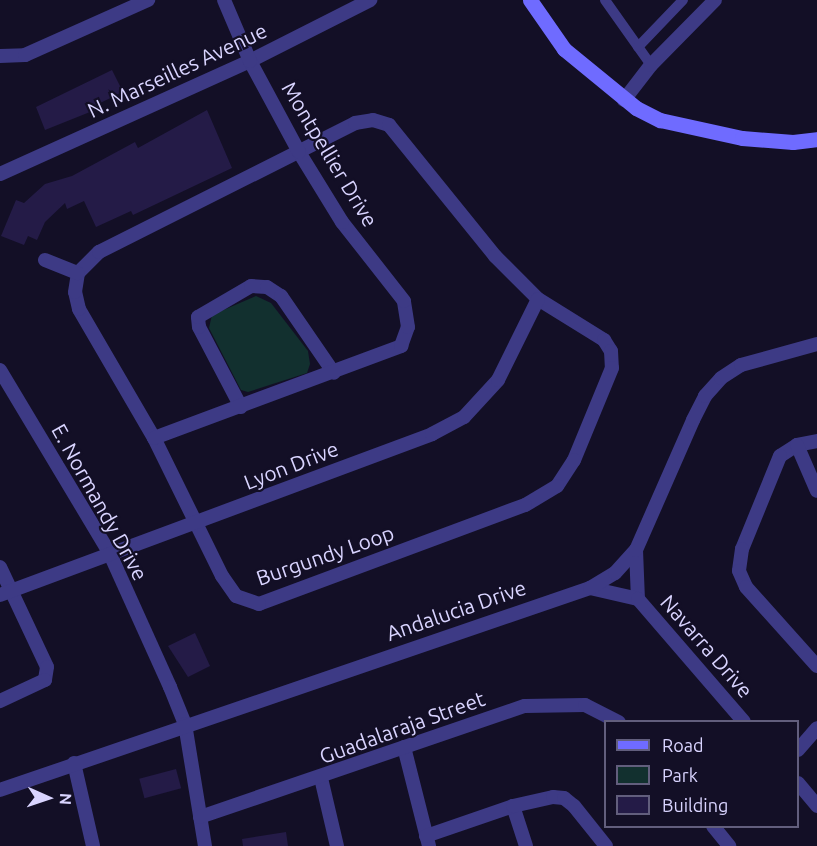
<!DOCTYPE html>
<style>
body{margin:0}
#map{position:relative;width:817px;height:846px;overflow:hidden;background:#130f26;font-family:Ubuntu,sans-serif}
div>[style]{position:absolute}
.green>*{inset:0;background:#12302f}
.building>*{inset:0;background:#241b47;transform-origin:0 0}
.pedestrian>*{height:10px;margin:-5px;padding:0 5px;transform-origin:5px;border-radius:5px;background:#3d3a85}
.minor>*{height:14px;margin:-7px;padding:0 7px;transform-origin:7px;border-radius:7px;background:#3d3a85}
.secondary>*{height:15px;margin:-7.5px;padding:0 7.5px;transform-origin:7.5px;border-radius:7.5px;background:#6f6bff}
span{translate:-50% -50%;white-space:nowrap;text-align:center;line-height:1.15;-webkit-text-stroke:4.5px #130f26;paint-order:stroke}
.street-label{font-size:21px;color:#d9d4ff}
.legend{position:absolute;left:604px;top:720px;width:195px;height:108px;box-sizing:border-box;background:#130f26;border:2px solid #625e7d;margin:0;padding:8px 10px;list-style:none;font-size:18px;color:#d9d4ff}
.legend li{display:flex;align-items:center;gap:12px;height:30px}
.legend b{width:30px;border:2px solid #625e7d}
.north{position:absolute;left:18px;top:768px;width:60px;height:60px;-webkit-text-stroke:4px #130f26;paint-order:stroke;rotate:93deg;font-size:16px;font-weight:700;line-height:24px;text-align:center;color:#d9d4ff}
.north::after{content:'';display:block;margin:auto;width:21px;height:27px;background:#d9d4ff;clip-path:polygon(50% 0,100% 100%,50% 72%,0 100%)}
</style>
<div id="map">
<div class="green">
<div style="clip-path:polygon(256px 296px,271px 303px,308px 351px,310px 364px,307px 373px,248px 392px,241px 390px,209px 328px,212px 315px)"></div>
</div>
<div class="building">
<div style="clip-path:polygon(112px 70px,123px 92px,98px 104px,100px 108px,45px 130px,36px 107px)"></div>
<div style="clip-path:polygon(207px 110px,232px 168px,133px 215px,131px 211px,96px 227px,84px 201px,67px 209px,65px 203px,45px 222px,37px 240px,28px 236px,24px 245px,1px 236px,16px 200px,24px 203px,45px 184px,72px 176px,135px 142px,138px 148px)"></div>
<div style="clip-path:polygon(195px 633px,210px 666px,188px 677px,168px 646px)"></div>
<div style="left:176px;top:769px;width:20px;height:38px;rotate:75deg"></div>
<div style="clip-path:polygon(286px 832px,288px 846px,243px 846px,242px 839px)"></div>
</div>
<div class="pedestrian">
<div style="left:605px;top:0;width:80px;rotate:54.7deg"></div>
<div style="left:638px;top:47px;width:65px;rotate:-46.2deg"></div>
</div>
<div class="minor">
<div style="left:0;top:56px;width:25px;rotate:-2deg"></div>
<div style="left:25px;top:55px;width:135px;rotate:-24.1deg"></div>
<div style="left:624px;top:100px;width:44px;rotate:-52.4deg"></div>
<div style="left:651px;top:65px;width:91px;rotate:-45.4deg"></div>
<div style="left:373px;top:120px;width:17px;rotate:17deg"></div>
<div style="left:389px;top:125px;width:169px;rotate:51deg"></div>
<div style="left:495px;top:256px;width:61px;rotate:45deg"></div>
<div style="left:538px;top:299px;width:78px;rotate:31.8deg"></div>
<div style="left:604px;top:340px;width:13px;rotate:58deg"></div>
<div style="left:611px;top:351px;width:17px;rotate:87deg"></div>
<div style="left:612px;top:368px;width:100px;rotate:112.4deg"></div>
<div style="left:574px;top:460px;width:31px;rotate:123deg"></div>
<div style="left:557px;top:486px;width:37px;rotate:149deg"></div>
<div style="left:525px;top:505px;width:284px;rotate:159.6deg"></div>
<div style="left:259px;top:604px;width:24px;rotate:-161deg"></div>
<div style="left:236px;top:596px;width:24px;rotate:-125deg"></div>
<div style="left:222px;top:576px;width:154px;rotate:-116.2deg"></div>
<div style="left:154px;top:438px;width:149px;rotate:-120.2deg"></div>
<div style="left:79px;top:309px;width:17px;rotate:-103deg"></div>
<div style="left:75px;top:292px;width:19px;rotate:-81deg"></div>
<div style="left:78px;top:273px;width:30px;rotate:-45deg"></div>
<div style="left:99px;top:252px;width:287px;rotate:-26.7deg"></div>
<div style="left:355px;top:123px;width:18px;rotate:-9deg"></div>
<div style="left:0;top:174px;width:274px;rotate:-24.3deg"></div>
<div style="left:250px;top:61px;width:135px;rotate:-26.9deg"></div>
<div style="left:45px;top:260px;width:35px;rotate:22deg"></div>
<div style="left:0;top:370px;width:214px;rotate:59.1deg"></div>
<div style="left:110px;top:554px;width:146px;rotate:65.7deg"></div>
<div style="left:170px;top:687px;width:40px;rotate:68deg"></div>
<div style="left:185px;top:724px;width:124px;rotate:80.7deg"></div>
<div style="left:241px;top:407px;width:90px;rotate:-117.7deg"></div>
<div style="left:199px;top:327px;width:10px;rotate:-96deg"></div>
<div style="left:198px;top:317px;width:61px;rotate:-30.3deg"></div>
<div style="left:251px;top:286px;width:16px;rotate:4deg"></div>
<div style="left:267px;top:287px;width:17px;rotate:33deg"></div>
<div style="left:281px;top:296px;width:93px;rotate:55.5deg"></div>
<div style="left:154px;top:438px;width:264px;rotate:-20.4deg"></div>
<div style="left:401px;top:346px;width:20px;rotate:-70deg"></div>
<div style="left:408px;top:327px;width:26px;rotate:-99deg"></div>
<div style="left:404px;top:301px;width:100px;rotate:-128.1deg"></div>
<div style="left:342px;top:222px;width:82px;rotate:-121.6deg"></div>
<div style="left:299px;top:152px;width:103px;rotate:-118.3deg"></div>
<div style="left:250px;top:61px;width:66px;rotate:-113.1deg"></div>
<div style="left:817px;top:441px;width:20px;rotate:169deg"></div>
<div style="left:797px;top:445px;width:20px;rotate:147deg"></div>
<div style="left:780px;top:456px;width:100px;rotate:112.2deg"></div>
<div style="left:742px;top:549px;width:22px;rotate:98deg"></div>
<div style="left:739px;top:571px;width:17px;rotate:66deg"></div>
<div style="left:746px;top:587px;width:106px;rotate:48.1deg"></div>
<div style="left:797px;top:445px;width:50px;rotate:66.5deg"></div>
<div style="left:636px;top:550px;width:49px;rotate:87.7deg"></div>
<div style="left:0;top:567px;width:110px;rotate:64.8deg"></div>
<div style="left:47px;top:667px;width:13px;rotate:99deg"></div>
<div style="left:45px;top:680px;width:50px;rotate:155deg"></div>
<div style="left:590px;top:588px;width:49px;rotate:12.9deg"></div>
<div style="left:0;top:595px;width:461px;rotate:-20.4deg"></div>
<div style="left:432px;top:434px;width:36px;rotate:-28deg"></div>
<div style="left:464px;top:417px;width:50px;rotate:-47.4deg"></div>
<div style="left:498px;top:380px;width:90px;rotate:-63.7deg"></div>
<div style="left:638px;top:599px;width:162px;rotate:49.2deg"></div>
<div style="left:404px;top:747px;width:102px;rotate:75.8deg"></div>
<div style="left:798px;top:750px;width:29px;rotate:-49deg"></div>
<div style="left:74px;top:763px;width:85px;rotate:77.1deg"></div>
<div style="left:321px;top:778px;width:70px;rotate:76.8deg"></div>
<div style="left:798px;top:783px;width:30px;rotate:50deg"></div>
<div style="left:0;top:790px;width:624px;rotate:-18.9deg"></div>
<div style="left:590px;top:588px;width:29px;rotate:-31deg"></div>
<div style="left:615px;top:573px;width:31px;rotate:-48deg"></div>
<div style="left:636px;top:550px;width:142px;rotate:-66.3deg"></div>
<div style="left:693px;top:420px;width:27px;rotate:-63deg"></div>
<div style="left:705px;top:396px;width:24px;rotate:-48deg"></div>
<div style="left:721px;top:378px;width:24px;rotate:-33deg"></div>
<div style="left:741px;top:365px;width:79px;rotate:-15.4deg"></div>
<div style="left:513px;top:806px;width:42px;rotate:72deg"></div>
<div style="left:200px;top:817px;width:343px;rotate:-18.9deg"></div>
<div style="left:525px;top:706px;width:60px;rotate:-1deg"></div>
<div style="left:585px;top:705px;width:38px;rotate:27deg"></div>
<div style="left:713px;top:826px;width:26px;rotate:51deg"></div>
<div style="left:426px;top:836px;width:92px;rotate:-19deg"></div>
<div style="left:513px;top:806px;width:41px;rotate:-12.7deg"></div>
<div style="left:553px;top:797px;width:11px;rotate:5deg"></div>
<div style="left:564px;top:798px;width:13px;rotate:39deg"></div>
<div style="left:574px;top:806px;width:51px;rotate:51.3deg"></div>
</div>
<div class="secondary">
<div style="left:530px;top:0;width:60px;rotate:55.2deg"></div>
<div style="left:564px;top:49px;width:93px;rotate:39.3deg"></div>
<div style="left:636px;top:108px;width:27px;rotate:27deg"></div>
<div style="left:660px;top:120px;width:84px;rotate:12.4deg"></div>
<div style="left:742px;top:138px;width:51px;rotate:4.5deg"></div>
<div style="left:793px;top:142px;width:24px;rotate:-7deg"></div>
</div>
<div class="street-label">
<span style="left:177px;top:70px;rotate:-25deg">N. Marseilles Avenue</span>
<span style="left:330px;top:154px;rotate:59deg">Montpellier Drive</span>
<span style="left:291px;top:465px;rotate:-21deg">Lyon Drive</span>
<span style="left:100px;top:502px;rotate:61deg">E. Normandy Drive</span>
<span style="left:325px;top:555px;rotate:-19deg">Burgundy Loop</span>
<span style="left:456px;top:610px;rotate:-19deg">Andalucia Drive</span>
<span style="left:707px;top:646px;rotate:49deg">Navarra Drive</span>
<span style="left:402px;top:727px;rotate:-20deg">Guadalaraja Street</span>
</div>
<ul class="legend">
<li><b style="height:8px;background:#6f6bff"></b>Road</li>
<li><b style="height:16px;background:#12302f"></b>Park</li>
<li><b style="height:16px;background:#241b47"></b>Building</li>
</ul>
<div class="north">N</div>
</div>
